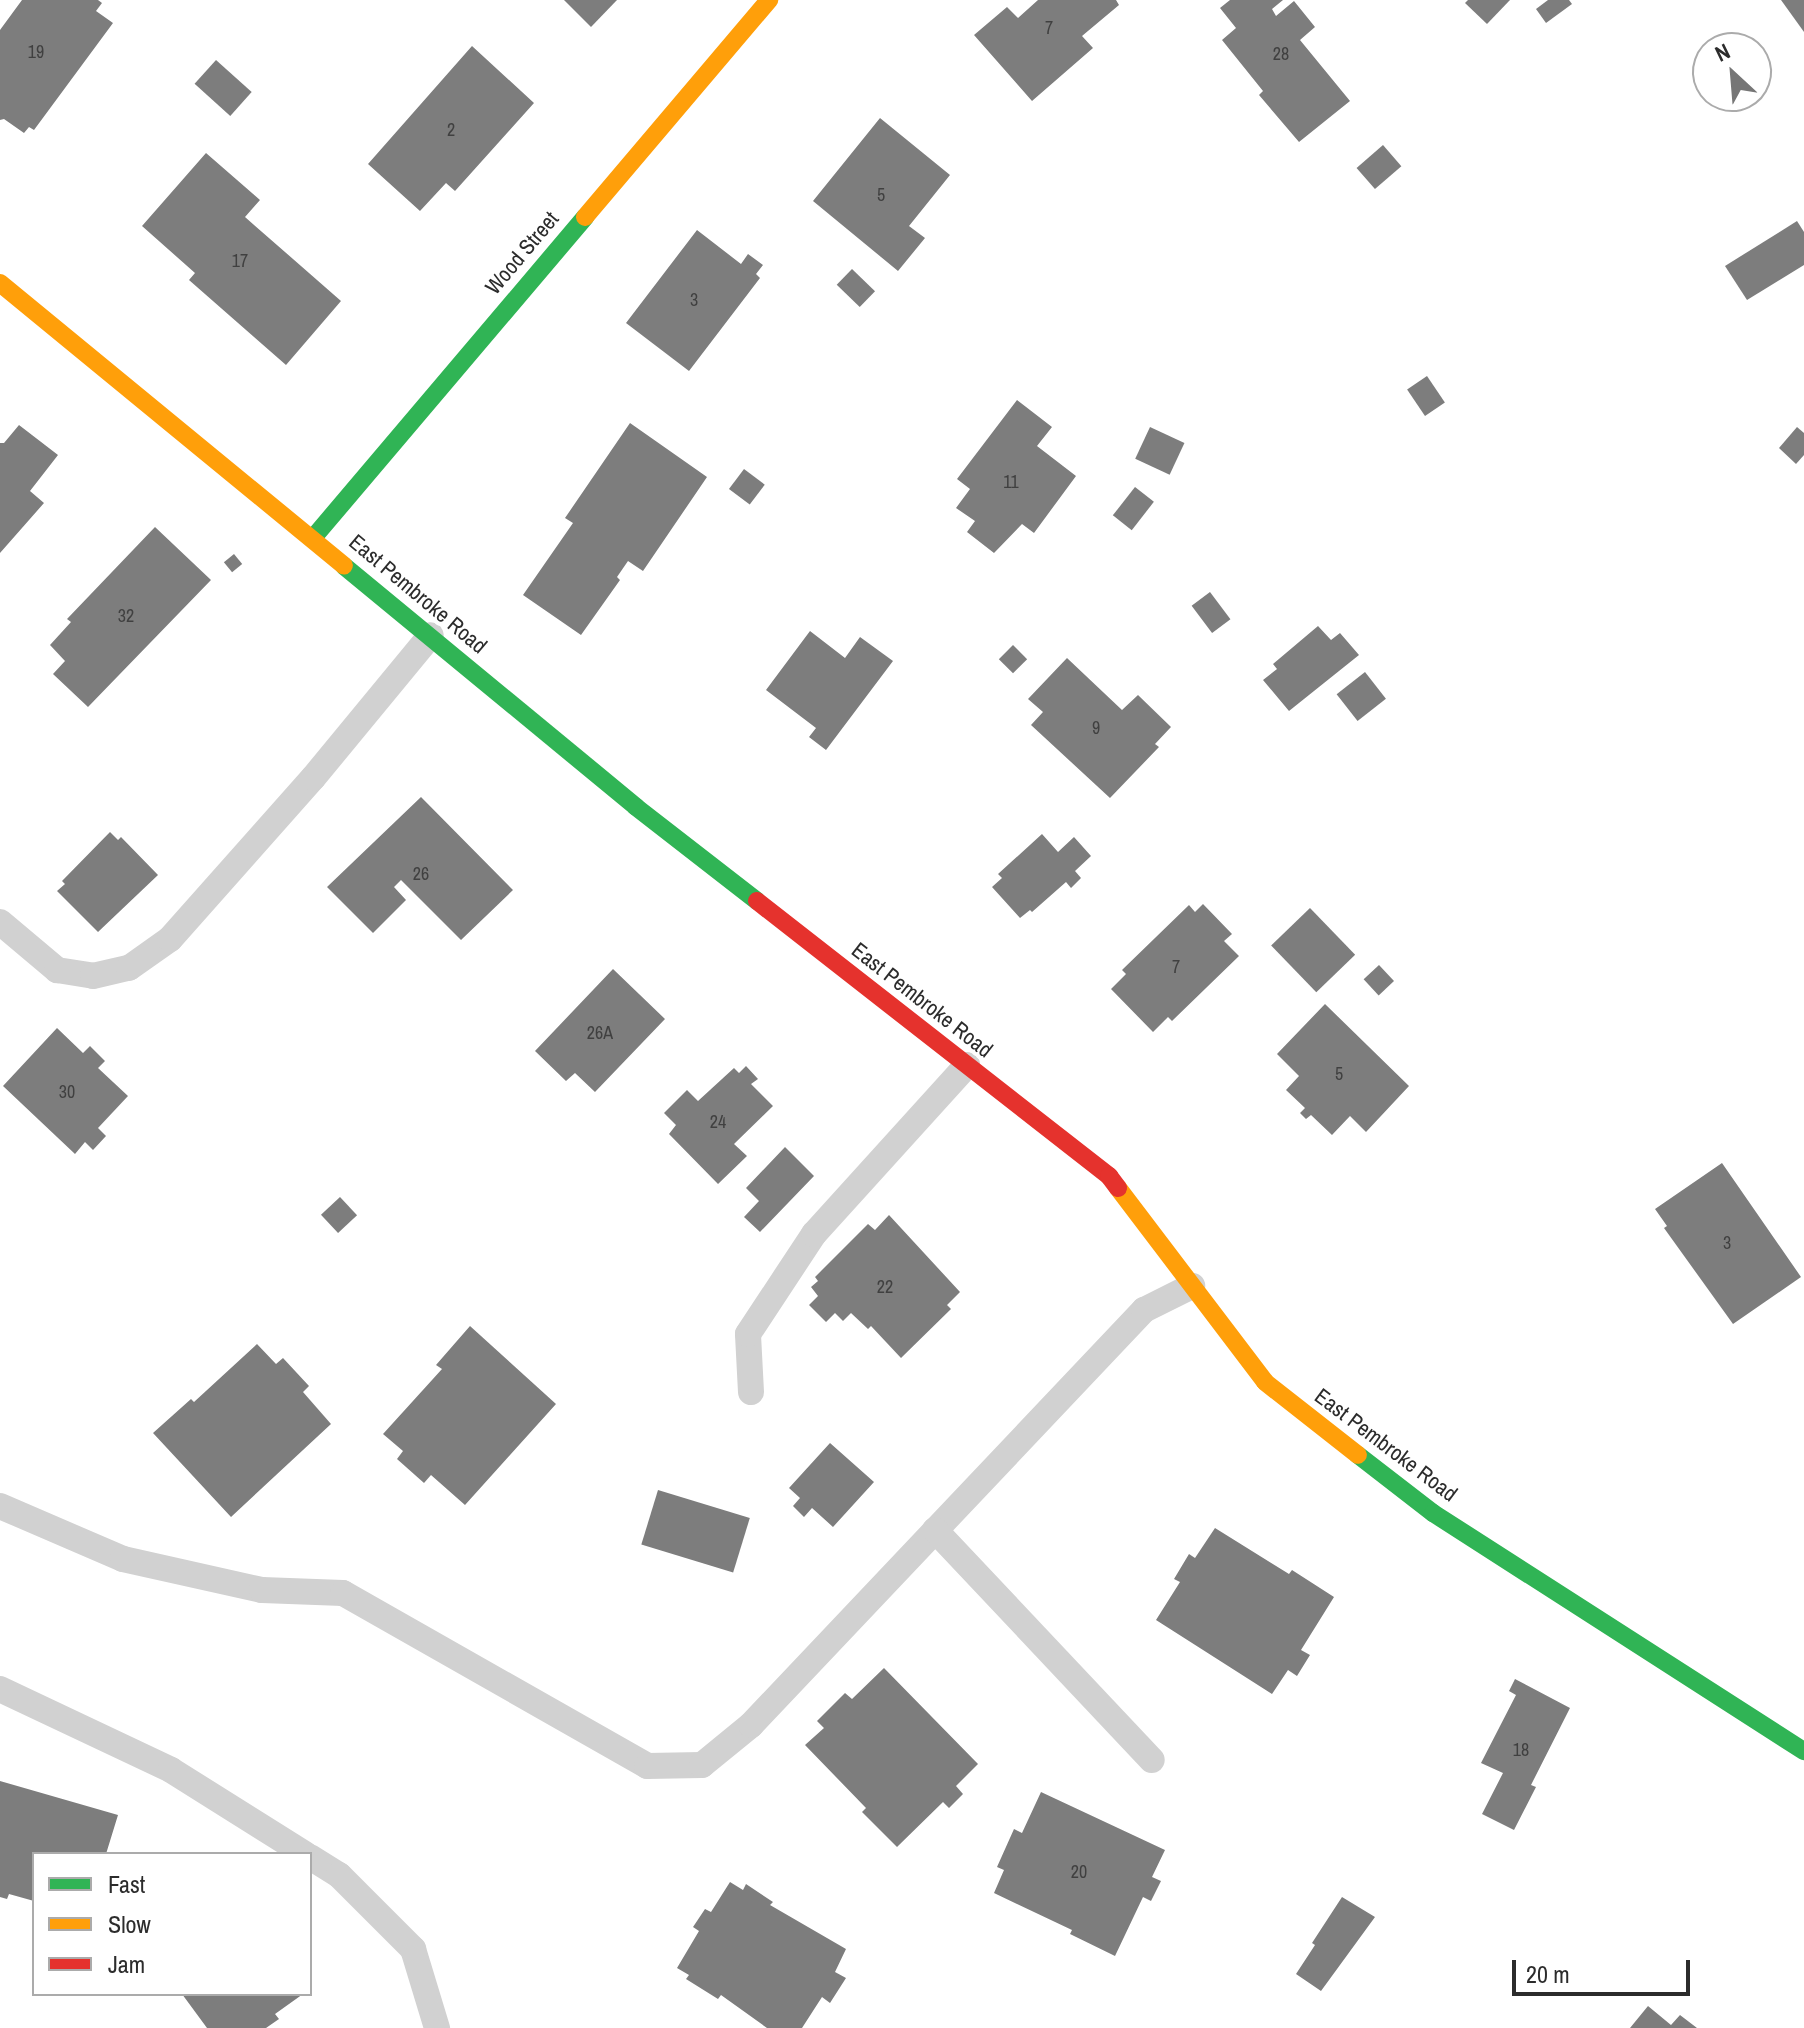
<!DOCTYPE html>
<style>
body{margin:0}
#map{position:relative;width:1804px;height:2028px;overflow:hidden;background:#fff;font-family:"Archivo Narrow",sans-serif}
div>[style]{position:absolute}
.building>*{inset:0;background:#7d7d7d;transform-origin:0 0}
.lane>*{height:26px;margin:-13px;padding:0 13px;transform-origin:13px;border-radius:13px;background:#d1d1d1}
.fast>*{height:18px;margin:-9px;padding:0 9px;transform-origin:9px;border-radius:9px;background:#30b455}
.slow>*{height:18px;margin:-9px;padding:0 9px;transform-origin:9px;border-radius:9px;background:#ff9f0a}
.jam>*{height:18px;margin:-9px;padding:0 9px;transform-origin:9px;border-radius:9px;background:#e5322d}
span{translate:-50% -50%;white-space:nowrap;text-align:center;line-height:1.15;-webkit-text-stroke:8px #fff;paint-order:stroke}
.number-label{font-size:18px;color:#404040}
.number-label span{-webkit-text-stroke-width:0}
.street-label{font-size:22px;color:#2c2c2c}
.legend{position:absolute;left:32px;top:1852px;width:280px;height:144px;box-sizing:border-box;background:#fff;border:2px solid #ababab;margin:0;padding:10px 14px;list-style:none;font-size:24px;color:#2c2c2c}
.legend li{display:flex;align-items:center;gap:16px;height:40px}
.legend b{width:40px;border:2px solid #ababab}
.north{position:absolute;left:1692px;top:32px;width:80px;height:80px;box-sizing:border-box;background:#fff;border:2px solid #ababab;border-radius:50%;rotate:334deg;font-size:22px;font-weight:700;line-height:32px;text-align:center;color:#2c2c2c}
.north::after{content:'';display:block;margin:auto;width:28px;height:36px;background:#767676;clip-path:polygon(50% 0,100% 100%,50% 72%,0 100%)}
.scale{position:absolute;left:1512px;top:1960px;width:178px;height:36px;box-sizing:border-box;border:4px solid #2c2c2c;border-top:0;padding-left:10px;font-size:24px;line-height:28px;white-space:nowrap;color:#2c2c2c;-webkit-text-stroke:6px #fff;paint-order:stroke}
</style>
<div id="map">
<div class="building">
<div style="clip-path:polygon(22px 0,98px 0,102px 3px,96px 11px,113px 23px,34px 130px,29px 127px,24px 133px,4px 119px,0 120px,0 30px)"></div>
<div style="clip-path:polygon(564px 0,617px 0,591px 27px)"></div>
<div style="clip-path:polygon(1038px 0,1116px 0,1119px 5px,1082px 36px,1093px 48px,1032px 101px,974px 35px,1007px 7px,1018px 18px)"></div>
<div style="clip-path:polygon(1230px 0,1283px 0,1272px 9px,1276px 16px,1294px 1px,1315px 27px,1300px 40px,1350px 101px,1299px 142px,1259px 95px,1263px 91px,1222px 40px,1236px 28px,1220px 8px)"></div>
<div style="clip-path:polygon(1468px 0,1510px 0,1487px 24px,1465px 3px)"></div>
<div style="clip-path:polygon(1548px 0,1569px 0,1572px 4px,1546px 23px,1536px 9px)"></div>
<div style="clip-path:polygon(1781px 0,1804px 0,1804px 32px)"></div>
<div style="clip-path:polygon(472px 46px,534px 103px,455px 191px,446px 183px,420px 211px,368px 164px)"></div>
<div style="left:216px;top:60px;width:48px;height:32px;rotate:42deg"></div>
<div style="clip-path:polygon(880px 118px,950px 175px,909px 226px,925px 238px,898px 271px,813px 201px)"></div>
<div style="left:1383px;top:145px;width:28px;height:35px;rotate:49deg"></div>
<div style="clip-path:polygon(206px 153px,260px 200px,245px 217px,341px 301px,286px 365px,189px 280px,195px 273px,142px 226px)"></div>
<div style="clip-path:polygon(1797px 221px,1804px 232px,1804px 265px,1747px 300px,1725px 266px)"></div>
<div style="clip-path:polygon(697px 230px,741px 264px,748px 254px,763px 265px,756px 274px,760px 278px,689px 371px,626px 323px)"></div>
<div style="left:852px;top:269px;width:32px;height:22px;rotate:44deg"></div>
<div style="left:1427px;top:376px;width:32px;height:24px;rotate:56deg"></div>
<div style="clip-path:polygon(1017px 400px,1052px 427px,1037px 446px,1076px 476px,1034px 533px,1022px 524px,994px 553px,967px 532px,975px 521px,956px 508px,970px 489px,957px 479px)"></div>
<div style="clip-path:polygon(630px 423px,707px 477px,643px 571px,628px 561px,617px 577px,620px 580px,581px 635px,523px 595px,573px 523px,565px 518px)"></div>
<div style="clip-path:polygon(19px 425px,58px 455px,30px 491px,44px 503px,0 553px,0 443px,4px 443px)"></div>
<div style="left:1150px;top:427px;width:38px;height:35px;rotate:25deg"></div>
<div style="clip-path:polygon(1797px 427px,1804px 433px,1804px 455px,1796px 464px,1779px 448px)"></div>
<div style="left:744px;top:469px;width:26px;height:25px;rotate:37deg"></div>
<div style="left:1135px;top:487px;width:24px;height:36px;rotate:38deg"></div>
<div style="clip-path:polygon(155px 527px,211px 580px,88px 707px,53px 674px,65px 661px,50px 645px,71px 622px,67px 619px)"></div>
<div style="left:234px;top:554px;width:13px;height:13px;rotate:51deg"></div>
<div style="left:1210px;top:592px;width:34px;height:23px;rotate:53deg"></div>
<div style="clip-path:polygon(1318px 626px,1331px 640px,1340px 633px,1359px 655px,1289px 711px,1263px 680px,1277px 669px,1273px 664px)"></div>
<div style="clip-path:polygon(810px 631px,845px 658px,860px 637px,893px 661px,826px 750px,809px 737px,816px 728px,766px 690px)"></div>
<div style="left:1013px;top:645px;width:20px;height:20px;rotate:45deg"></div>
<div style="clip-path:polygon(1067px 658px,1122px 710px,1138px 695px,1171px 727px,1155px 744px,1159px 747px,1110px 798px,1031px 725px,1043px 712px,1028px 699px)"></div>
<div style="left:1365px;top:672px;width:34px;height:36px;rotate:52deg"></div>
<div style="clip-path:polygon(421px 797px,513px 890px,461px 940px,401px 880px,394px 887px,406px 900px,373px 933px,327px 887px)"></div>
<div style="clip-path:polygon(110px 832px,118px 840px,121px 837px,158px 875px,98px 932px,57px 891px,65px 884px,62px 881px)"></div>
<div style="clip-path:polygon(1042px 834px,1058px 852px,1074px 837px,1091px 856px,1075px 871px,1081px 878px,1071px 888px,1066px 882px,1032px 912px,1030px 910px,1020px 918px,992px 887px,1002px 878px,998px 874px)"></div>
<div style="clip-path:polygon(1203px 904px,1232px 934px,1224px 941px,1239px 956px,1172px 1021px,1168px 1017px,1153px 1032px,1111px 989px,1126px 974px,1122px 970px,1189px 905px,1195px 912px)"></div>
<div style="left:1310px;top:908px;width:65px;height:54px;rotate:46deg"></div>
<div style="left:1379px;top:965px;width:22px;height:21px;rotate:47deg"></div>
<div style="clip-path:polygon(613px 969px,665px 1019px,595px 1092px,575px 1073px,566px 1081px,535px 1051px)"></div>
<div style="clip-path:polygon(1325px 1004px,1409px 1086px,1366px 1132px,1350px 1116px,1332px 1135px,1311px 1115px,1306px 1119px,1300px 1113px,1305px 1108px,1286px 1090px,1299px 1076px,1277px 1054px)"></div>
<div style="clip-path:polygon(57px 1028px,83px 1053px,90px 1046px,105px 1061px,98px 1068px,128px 1096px,98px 1128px,106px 1136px,93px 1150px,85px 1142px,75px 1154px,3px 1086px)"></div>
<div style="clip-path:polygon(746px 1066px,758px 1079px,751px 1084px,773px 1106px,734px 1144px,747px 1156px,718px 1184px,669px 1134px,676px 1125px,664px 1113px,687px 1090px,698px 1101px,734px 1068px,739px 1073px)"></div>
<div style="clip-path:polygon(785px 1147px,814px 1176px,760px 1232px,744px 1217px,759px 1201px,746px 1188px)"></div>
<div style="clip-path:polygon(1722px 1163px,1801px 1277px,1733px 1324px,1664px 1228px,1667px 1226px,1655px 1209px)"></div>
<div style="left:340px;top:1197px;width:25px;height:26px;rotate:47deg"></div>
<div style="clip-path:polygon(889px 1215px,960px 1292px,947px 1305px,951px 1309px,901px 1358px,871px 1326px,868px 1329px,851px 1313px,843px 1321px,835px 1313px,826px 1322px,809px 1305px,818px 1296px,811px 1287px,818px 1281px,815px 1277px,868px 1224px,875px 1230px)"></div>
<div style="clip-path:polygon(470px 1326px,556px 1404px,465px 1505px,431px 1475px,424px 1483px,397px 1459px,403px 1451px,383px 1434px,442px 1369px,436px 1365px)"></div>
<div style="clip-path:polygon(257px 1344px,276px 1364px,283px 1358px,309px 1386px,303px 1392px,331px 1424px,231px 1517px,153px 1433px,191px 1399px,194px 1402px)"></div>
<div style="clip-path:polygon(830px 1443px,874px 1482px,833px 1527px,812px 1508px,804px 1517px,793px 1506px,800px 1498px,789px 1488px)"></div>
<div style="left:658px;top:1490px;width:96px;height:57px;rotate:17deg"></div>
<div style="clip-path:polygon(1215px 1528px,1289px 1574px,1292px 1570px,1334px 1597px,1301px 1650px,1310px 1655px,1297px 1676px,1288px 1670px,1272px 1694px,1156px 1620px,1180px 1582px,1174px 1579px,1189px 1554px,1195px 1558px)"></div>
<div style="clip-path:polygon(884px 1668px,978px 1764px,956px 1786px,963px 1794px,949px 1808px,943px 1802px,897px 1847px,862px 1812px,866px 1808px,805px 1745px,824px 1728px,817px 1721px,845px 1693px,852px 1699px)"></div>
<div style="clip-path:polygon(1515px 1679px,1570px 1708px,1531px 1785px,1536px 1787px,1514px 1830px,1482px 1814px,1503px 1773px,1481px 1763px,1516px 1695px,1509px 1691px)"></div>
<div style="clip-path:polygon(0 1781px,118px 1815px,106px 1854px,34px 1854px,34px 1901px,9px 1894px,7px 1899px,0 1897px)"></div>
<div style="clip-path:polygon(1041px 1792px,1165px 1850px,1152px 1877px,1161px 1881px,1151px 1901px,1143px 1897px,1115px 1956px,1070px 1934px,1072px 1930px,994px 1893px,1004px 1870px,997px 1867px,1014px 1829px,1022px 1833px)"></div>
<div style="clip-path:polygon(730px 1882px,743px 1890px,746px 1884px,773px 1902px,770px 1905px,846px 1949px,835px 1972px,846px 1978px,830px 2003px,822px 1997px,802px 2028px,767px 2028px,721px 1995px,718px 1999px,686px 1979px,689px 1975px,677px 1968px,699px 1931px,693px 1927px,705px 1909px,711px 1912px)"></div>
<div style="clip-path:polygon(1342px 1897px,1375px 1917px,1321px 1991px,1296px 1974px,1315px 1945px,1312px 1943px)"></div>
<div style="clip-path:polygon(182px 1994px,303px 1994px,275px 2014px,279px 2019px,266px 2028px,207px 2028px)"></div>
<div style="clip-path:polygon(1648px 2006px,1671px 2025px,1680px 2015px,1697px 2028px,1630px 2028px)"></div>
</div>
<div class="lane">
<div style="left:0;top:922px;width:75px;rotate:40.1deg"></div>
<div style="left:57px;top:970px;width:36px;rotate:9deg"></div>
<div style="left:93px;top:976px;width:37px;rotate:-13deg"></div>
<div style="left:129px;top:968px;width:50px;rotate:-35.3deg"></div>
<div style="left:170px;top:939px;width:215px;rotate:-48.4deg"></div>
<div style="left:313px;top:778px;width:185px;rotate:-50.5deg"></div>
<div style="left:751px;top:1392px;width:58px;rotate:-93deg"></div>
<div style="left:748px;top:1334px;width:120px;rotate:-56.6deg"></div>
<div style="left:814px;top:1234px;width:228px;rotate:-47.8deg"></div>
<div style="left:0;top:1506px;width:134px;rotate:23.3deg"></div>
<div style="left:123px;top:1559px;width:142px;rotate:12.6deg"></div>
<div style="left:262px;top:1590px;width:81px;rotate:2.1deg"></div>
<div style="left:343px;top:1593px;width:350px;rotate:29.6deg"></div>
<div style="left:647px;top:1766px;width:55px;rotate:-1deg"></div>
<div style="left:702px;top:1765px;width:63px;rotate:-39.2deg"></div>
<div style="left:751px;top:1725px;width:572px;rotate:-46.56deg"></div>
<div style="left:1144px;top:1310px;width:54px;rotate:-26.6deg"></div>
<div style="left:935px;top:1530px;width:316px;rotate:46.7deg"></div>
<div style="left:0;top:1689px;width:189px;rotate:25.3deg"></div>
<div style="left:171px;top:1770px;width:158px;rotate:32.1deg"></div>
<div style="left:310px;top:1857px;width:34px;rotate:32deg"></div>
<div style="left:339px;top:1875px;width:105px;rotate:45deg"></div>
<div style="left:413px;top:1949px;width:83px;rotate:73.1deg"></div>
</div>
<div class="fast">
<div style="left:313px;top:538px;width:421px;rotate:-49.7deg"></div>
<div style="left:344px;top:566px;width:379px;rotate:39.5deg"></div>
<div style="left:636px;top:807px;width:153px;rotate:37.8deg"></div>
<div style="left:1358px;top:1455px;width:95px;rotate:37.7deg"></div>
<div style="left:1433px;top:1513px;width:441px;rotate:32.7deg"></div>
</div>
<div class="slow">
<div style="left:585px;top:217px;width:285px;rotate:-49.7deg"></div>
<div style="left:0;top:283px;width:445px;rotate:39.4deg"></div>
<div style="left:1118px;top:1188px;width:243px;rotate:52.8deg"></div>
<div style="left:1265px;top:1382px;width:118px;rotate:38.1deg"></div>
</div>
<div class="jam">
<div style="left:757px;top:901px;width:447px;rotate:38deg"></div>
<div style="left:1109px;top:1176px;width:15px;rotate:53deg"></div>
</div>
<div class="number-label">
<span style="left:1049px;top:28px">7</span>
<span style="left:36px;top:52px">19</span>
<span style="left:1281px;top:54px">28</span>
<span style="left:451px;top:130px">2</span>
<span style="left:881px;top:195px">5</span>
<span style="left:240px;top:261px">17</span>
<span style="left:694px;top:300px">3</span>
<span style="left:1011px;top:482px">11</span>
<span style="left:126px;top:616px">32</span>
<span style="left:1096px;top:728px">9</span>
<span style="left:421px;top:874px">26</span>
<span style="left:1176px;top:967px">7</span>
<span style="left:600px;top:1033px">26A</span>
<span style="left:1339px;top:1074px">5</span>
<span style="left:67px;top:1092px">30</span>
<span style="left:718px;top:1122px">24</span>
<span style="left:1727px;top:1243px">3</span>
<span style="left:885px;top:1287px">22</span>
<span style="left:1521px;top:1750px">18</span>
<span style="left:1079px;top:1872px">20</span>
</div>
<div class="street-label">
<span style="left:522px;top:253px;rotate:-50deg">Wood Street</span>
<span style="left:418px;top:594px;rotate:40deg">East Pembroke Road</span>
<span style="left:922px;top:1000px;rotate:38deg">East Pembroke Road</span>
<span style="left:1386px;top:1445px;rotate:37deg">East Pembroke Road</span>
</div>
<ul class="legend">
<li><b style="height:10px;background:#30b455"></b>Fast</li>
<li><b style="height:10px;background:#ff9f0a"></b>Slow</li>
<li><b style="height:10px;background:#e5322d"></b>Jam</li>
</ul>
<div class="north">N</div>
<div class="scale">20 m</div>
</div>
